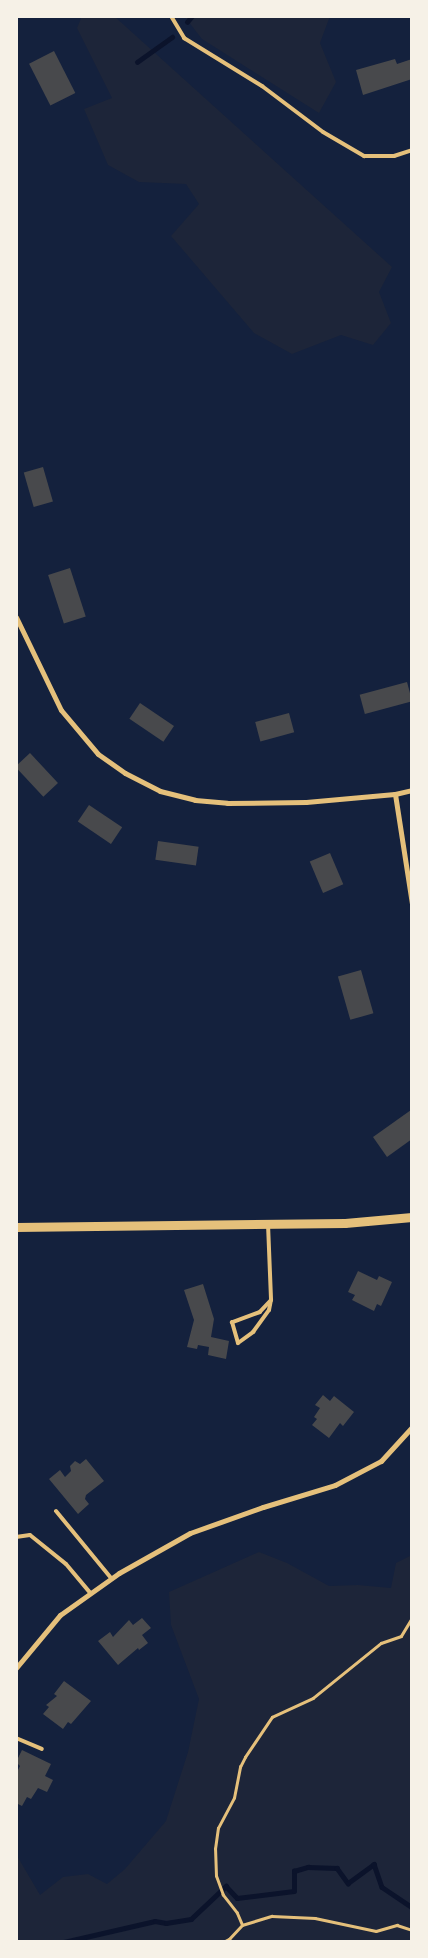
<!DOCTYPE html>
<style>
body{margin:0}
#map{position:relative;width:428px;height:1958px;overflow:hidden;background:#14213d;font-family:"PT Sans",sans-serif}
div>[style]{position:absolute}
.green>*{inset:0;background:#1d2539}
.stream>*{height:4.5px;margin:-2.25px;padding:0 2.25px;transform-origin:2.25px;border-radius:2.25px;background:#0b132b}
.building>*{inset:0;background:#48494c;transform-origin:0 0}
.path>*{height:2.5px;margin:-1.25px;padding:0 1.25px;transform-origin:1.25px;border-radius:1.25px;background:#e5c07b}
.service>*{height:4px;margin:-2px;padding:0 2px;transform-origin:2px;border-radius:2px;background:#e5c07b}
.minor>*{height:5px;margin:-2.5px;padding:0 2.5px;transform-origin:2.5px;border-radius:2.5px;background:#e5c07b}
.tertiary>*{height:9px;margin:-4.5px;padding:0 4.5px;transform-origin:4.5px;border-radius:4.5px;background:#e5c07b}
span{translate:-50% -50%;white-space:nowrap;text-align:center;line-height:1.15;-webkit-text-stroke:5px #f6f1e7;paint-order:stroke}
.frame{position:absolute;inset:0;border:18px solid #f6f1e7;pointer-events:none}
</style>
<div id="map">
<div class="green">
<div style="clip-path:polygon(82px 16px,114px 16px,392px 267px,379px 292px,391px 323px,373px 345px,341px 335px,292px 354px,254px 333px,171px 236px,199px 204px,186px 184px,139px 182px,108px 165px,84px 109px,112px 98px,77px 28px)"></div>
<div style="clip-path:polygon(184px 16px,330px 16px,320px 43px,336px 82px,319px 113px,202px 39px)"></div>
<div style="clip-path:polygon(259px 1552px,287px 1563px,329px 1586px,358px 1585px,391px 1588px,396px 1563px,412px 1555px,412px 1942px,16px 1942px,16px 1854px,40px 1895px,63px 1877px,88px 1874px,107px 1884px,125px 1869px,166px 1821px,188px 1752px,199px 1699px,171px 1625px,169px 1592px)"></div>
</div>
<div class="stream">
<div style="left:187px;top:22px;width:8px;rotate:-50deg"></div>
<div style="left:137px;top:62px;width:43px;rotate:-35.5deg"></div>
<div style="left:64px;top:1942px;width:93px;rotate:-13deg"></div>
<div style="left:155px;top:1921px;width:11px;rotate:10deg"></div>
<div style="left:166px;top:1923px;width:25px;rotate:-9deg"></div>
<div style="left:191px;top:1919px;width:48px;rotate:-43.3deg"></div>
<div style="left:226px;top:1886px;width:16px;rotate:47deg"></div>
<div style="left:237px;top:1898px;width:57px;rotate:-7deg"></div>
<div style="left:294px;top:1891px;width:20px;rotate:-90deg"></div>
<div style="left:294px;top:1871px;width:15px;rotate:-16deg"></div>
<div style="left:308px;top:1867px;width:29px;rotate:2deg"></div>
<div style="left:337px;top:1868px;width:19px;rotate:54deg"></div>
<div style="left:348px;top:1883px;width:32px;rotate:-36deg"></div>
<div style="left:374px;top:1864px;width:24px;rotate:71deg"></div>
<div style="left:382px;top:1887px;width:36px;rotate:34deg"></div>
</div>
<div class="building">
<div style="left:54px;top:51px;width:47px;height:28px;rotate:63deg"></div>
<div style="clip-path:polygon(395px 59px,397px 64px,412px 59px,412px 79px,363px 95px,356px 70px)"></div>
<div style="left:43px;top:467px;width:36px;height:20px;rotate:74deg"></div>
<div style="left:70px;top:568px;width:51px;height:23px;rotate:72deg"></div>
<div style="left:407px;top:682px;width:20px;height:49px;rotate:75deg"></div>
<div style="left:140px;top:703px;width:41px;height:19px;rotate:34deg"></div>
<div style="left:289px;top:713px;width:20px;height:35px;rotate:75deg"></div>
<div style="left:30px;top:753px;width:41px;height:20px;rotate:47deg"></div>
<div style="left:89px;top:805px;width:40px;height:20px;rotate:34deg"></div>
<div style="left:158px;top:841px;width:41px;height:19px;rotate:8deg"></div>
<div style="left:330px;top:853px;width:34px;height:22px;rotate:67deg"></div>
<div style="left:361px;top:970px;width:45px;height:24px;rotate:74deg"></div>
<div style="clip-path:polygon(411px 1110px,412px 1139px,387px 1157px,373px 1137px)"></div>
<div style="clip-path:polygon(358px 1271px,377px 1280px,379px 1276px,392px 1282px,381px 1306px,377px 1304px,374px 1311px,352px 1300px,355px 1295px,348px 1292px)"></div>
<div style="clip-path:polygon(203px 1284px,214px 1319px,211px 1337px,229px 1341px,226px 1359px,208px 1355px,209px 1347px,198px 1345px,197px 1349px,187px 1347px,194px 1320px,184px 1290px)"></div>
<div style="clip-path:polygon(323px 1395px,330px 1401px,334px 1396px,354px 1412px,343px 1426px,340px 1423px,329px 1438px,312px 1425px,317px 1419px,314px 1417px,320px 1408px,315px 1405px)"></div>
<div style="clip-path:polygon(86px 1459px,104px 1481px,86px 1495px,85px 1499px,89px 1504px,78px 1514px,49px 1479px,60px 1470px,65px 1477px,71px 1471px,70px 1466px,75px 1461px,80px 1464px)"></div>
<div style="clip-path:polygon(142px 1618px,151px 1628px,142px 1635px,148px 1643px,139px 1650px,138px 1648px,118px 1665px,98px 1641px,110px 1632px,113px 1637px,129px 1620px,133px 1625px)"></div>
<div style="clip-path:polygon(64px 1681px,91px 1701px,71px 1724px,68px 1722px,63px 1729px,43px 1714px,49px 1707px,46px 1705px,57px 1696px,54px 1694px)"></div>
<div style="clip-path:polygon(22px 1750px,51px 1764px,45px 1776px,53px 1780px,47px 1792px,38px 1788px,31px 1799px,27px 1797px,22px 1806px,16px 1803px,16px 1774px,20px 1766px,16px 1762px)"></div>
</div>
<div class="path">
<div style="left:242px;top:1925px;width:31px;rotate:-17deg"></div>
<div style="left:272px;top:1916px;width:43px;rotate:2.7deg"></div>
<div style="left:315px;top:1918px;width:62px;rotate:12deg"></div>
<div style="left:376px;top:1931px;width:22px;rotate:-16deg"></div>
<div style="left:397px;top:1925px;width:16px;rotate:18deg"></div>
<div style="left:223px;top:1942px;width:7px;rotate:-27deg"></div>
<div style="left:229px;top:1939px;width:19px;rotate:-47deg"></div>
<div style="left:242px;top:1925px;width:13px;rotate:-113deg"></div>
<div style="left:237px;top:1913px;width:23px;rotate:-128deg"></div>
<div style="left:223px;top:1895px;width:20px;rotate:-110deg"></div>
<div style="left:216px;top:1876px;width:27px;rotate:-92deg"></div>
<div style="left:215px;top:1849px;width:21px;rotate:-82deg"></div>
<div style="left:218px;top:1828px;width:34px;rotate:-62deg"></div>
<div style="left:234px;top:1798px;width:32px;rotate:-79deg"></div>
<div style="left:240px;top:1767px;width:11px;rotate:-63deg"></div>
<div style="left:245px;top:1757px;width:48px;rotate:-56deg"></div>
<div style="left:272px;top:1717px;width:45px;rotate:-24.9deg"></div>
<div style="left:313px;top:1698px;width:87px;rotate:-39deg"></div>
<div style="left:381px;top:1643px;width:21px;rotate:-19deg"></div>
<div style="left:401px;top:1636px;width:21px;rotate:-59deg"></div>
</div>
<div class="service">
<div style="left:171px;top:16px;width:26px;rotate:59deg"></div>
<div style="left:184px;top:38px;width:92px;rotate:31.6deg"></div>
<div style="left:262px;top:86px;width:76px;rotate:37deg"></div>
<div style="left:323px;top:132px;width:48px;rotate:30.3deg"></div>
<div style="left:364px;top:156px;width:30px"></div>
<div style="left:394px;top:156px;width:19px;rotate:-18deg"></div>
<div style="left:268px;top:1224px;width:76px;rotate:87.7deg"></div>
<div style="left:271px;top:1300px;width:16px;rotate:133deg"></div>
<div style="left:260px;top:1312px;width:30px;rotate:160deg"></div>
<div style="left:232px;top:1322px;width:22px;rotate:74deg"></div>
<div style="left:238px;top:1343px;width:19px;rotate:-36deg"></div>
<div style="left:253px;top:1332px;width:27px;rotate:-54deg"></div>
<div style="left:269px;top:1310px;width:10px;rotate:-79deg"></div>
<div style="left:56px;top:1511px;width:87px;rotate:50.6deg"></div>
<div style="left:16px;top:1537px;width:14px;rotate:-8deg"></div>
<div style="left:30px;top:1535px;width:46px;rotate:38.9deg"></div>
<div style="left:66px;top:1564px;width:38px;rotate:50deg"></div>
<div style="left:16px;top:1738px;width:28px;rotate:23deg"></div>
</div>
<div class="minor">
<div style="left:16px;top:617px;width:103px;rotate:64.2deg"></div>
<div style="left:61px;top:710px;width:57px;rotate:49.9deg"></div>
<div style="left:98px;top:754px;width:33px;rotate:35deg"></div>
<div style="left:125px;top:773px;width:39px;rotate:27deg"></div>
<div style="left:160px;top:791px;width:36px;rotate:14deg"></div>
<div style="left:195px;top:800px;width:32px;rotate:5deg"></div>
<div style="left:227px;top:803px;width:79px;rotate:-0.7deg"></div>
<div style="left:306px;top:802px;width:89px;rotate:-5.1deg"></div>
<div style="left:395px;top:794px;width:17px;rotate:-13deg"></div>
<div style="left:395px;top:794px;width:111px;rotate:81.2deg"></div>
<div style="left:16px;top:1668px;width:69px;rotate:-50.3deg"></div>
<div style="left:60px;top:1615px;width:72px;rotate:-35.4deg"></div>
<div style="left:119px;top:1573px;width:81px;rotate:-29.4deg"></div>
<div style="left:190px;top:1533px;width:77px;rotate:-19.6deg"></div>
<div style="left:263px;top:1507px;width:75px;rotate:-17deg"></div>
<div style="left:335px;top:1485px;width:52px;rotate:-27.6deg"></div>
<div style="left:381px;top:1461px;width:46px;rotate:-47.6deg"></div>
</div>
<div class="tertiary">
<div style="left:16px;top:1227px;width:329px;rotate:-0.7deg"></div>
<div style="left:345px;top:1223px;width:67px;rotate:-5.1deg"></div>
</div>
<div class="frame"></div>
</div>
